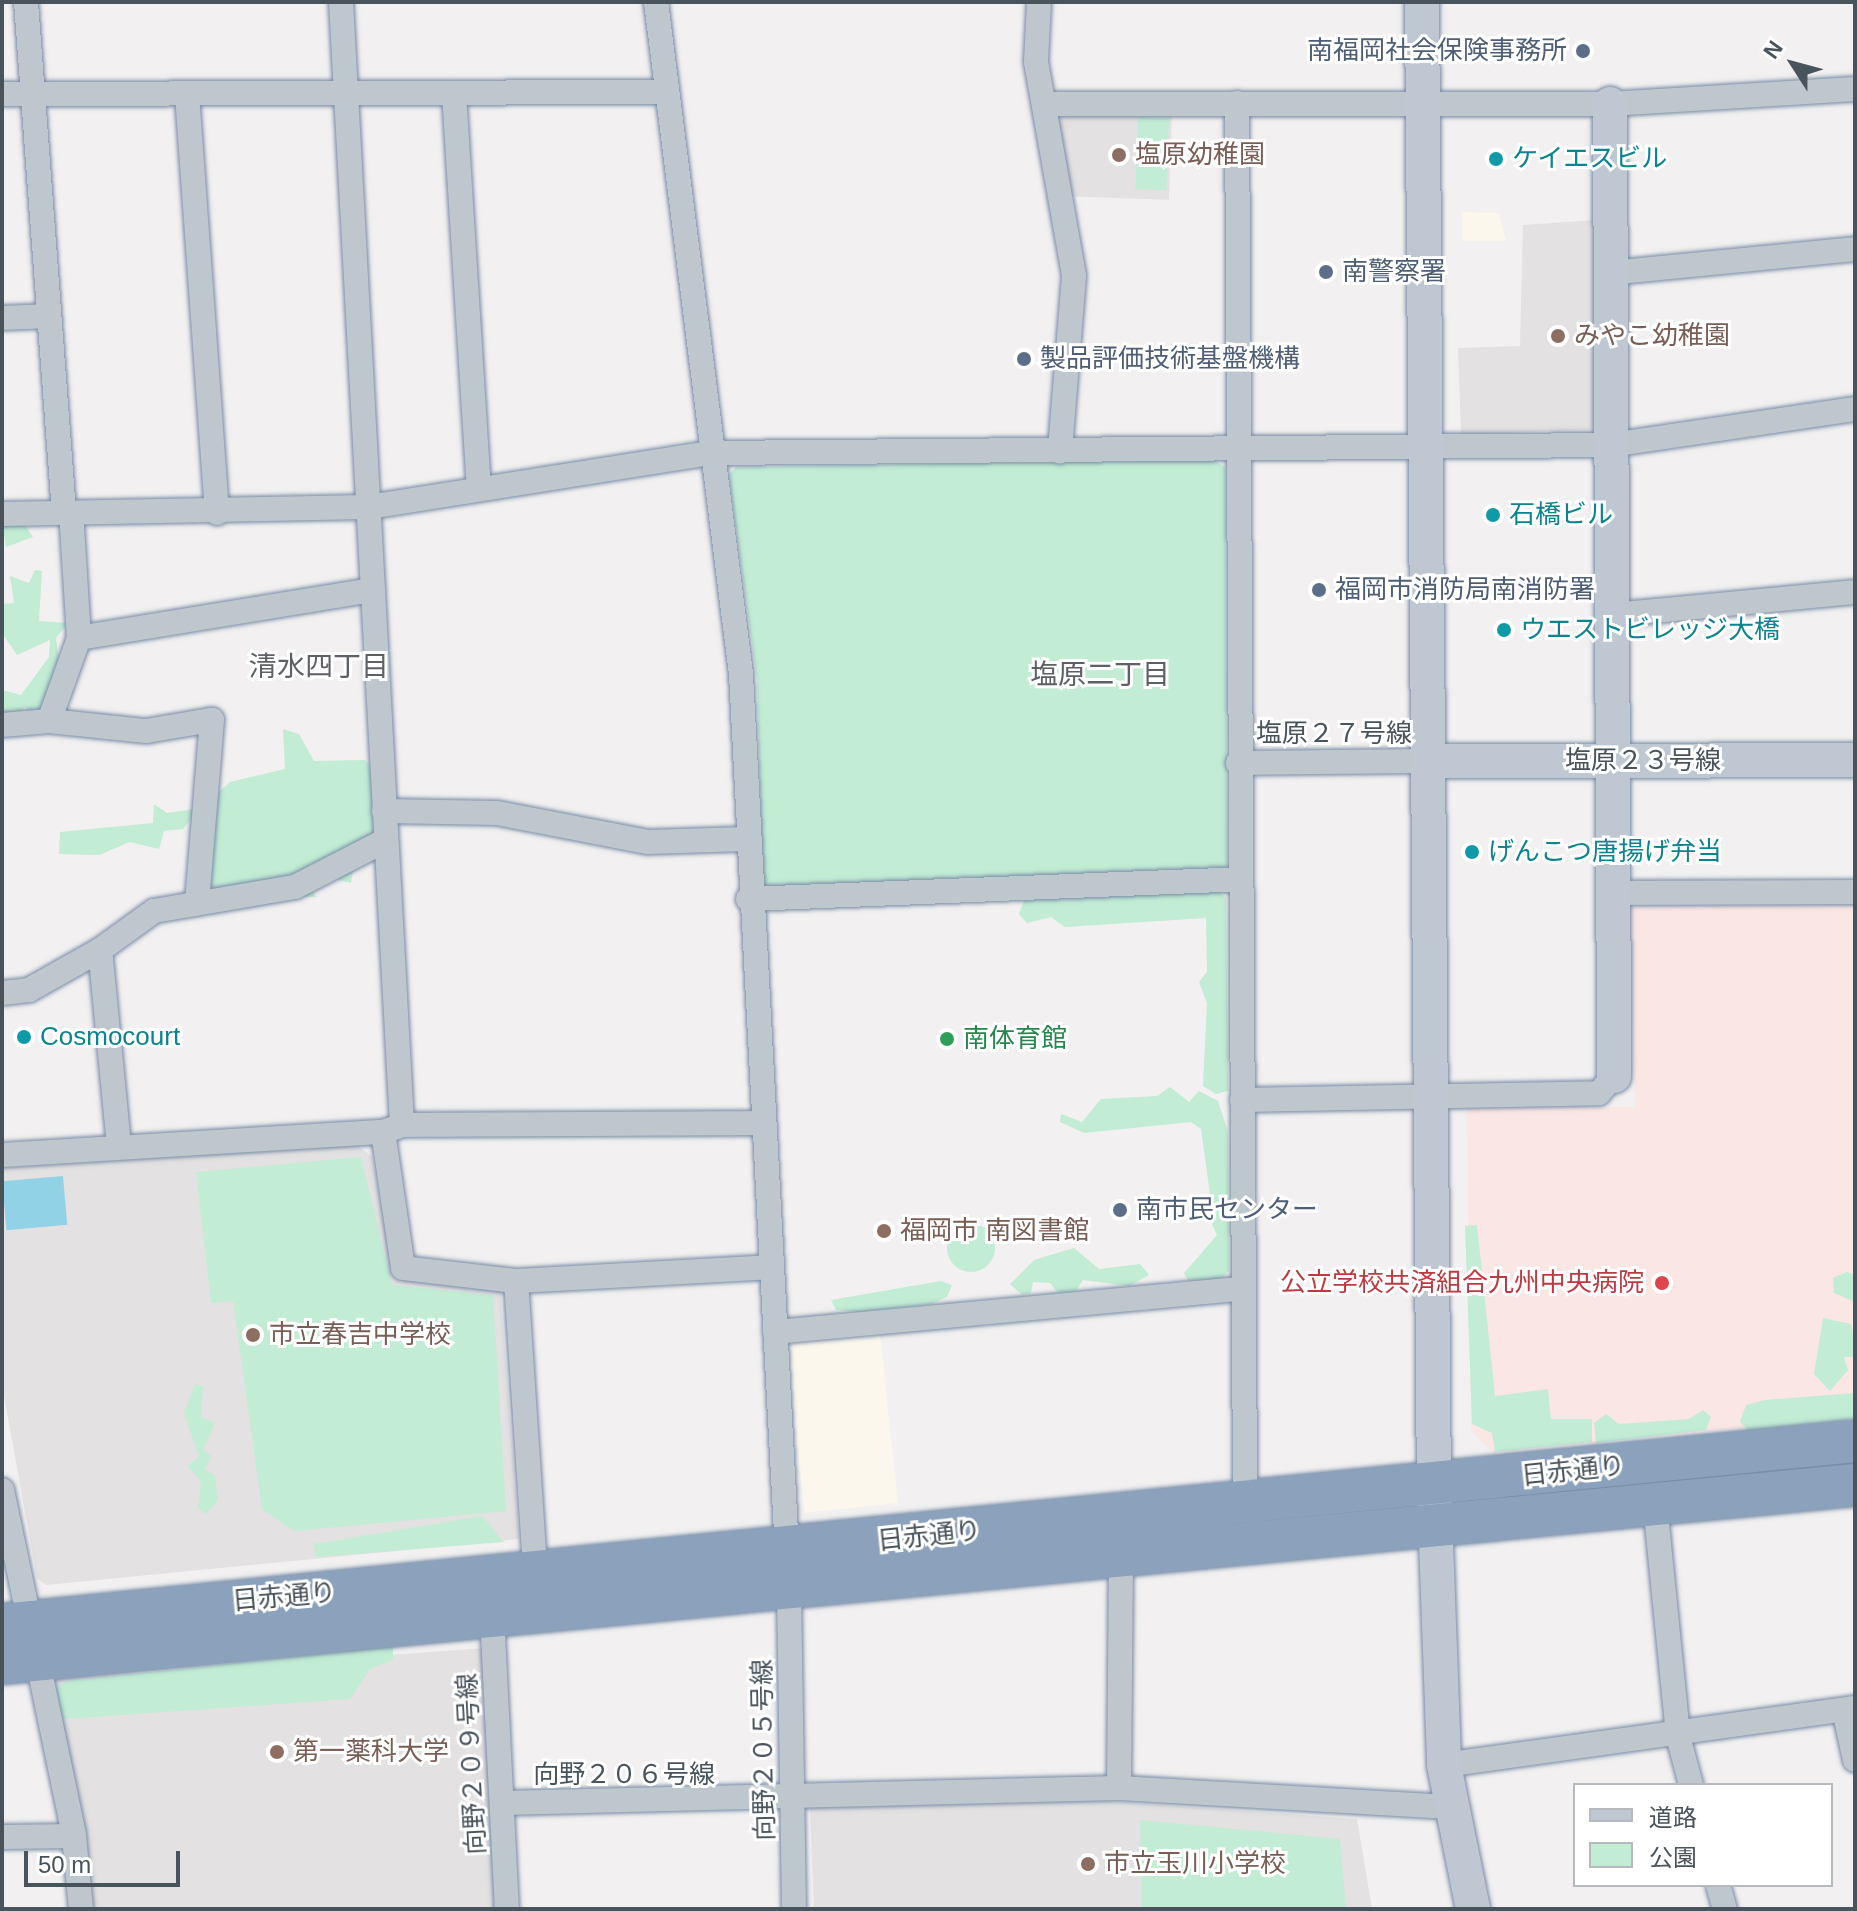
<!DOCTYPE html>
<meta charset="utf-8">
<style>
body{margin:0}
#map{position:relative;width:1857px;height:1911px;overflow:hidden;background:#f2f0f0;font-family:Arial,"Noto Sans JP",sans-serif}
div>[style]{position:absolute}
.commercial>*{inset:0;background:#fbf7ec;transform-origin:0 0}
.education>*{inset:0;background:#e3e1e1;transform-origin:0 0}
.medical>*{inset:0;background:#fae6e3}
.green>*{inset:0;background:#c2ecd4;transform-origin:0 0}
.round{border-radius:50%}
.water>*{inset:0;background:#92d2e6;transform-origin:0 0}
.roads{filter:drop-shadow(0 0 2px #778ca7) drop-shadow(0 0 2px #778ca7)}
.street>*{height:24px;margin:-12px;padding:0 12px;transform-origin:12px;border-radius:12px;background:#bfc7ce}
.secondary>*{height:34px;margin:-17px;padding:0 17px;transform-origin:17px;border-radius:17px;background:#bfc8d2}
.highway>*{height:42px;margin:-21px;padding:0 21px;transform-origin:21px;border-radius:21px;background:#8ca1bb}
.dots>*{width:22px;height:22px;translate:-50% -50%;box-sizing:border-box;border:4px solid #fff;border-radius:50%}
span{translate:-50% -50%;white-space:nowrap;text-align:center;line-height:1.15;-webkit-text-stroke:6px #fff;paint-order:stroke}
.service-label{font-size:26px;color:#4e5e75}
.right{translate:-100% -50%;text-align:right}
.left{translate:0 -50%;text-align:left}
.education-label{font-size:26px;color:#785e54}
.culture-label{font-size:26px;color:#0d838f}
.street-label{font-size:26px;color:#49535c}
.leisure-label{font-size:26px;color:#27864d}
.health-label{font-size:26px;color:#be3a42}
.neighbourhood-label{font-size:28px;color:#5d6065}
.frame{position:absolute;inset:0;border:4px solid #49535c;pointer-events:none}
.legend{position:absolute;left:1573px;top:1783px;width:260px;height:104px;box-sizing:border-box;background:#fff;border:2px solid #b6babe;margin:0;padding:10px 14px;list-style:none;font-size:24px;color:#49535c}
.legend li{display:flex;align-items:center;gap:16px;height:40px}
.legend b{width:40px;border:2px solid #b6babe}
.north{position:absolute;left:1753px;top:24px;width:80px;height:80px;-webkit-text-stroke:6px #fff;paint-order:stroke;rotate:306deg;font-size:22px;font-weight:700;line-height:32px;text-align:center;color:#49535c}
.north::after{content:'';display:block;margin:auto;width:28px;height:36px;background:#49535c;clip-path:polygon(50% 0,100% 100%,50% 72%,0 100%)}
.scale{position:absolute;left:24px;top:1851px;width:156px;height:36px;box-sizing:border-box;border:4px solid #49535c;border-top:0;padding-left:10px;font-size:24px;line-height:28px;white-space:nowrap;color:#49535c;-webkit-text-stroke:6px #fff;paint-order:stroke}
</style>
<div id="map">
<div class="commercial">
<div style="clip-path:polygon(1462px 212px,1499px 213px,1506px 241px,1462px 241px)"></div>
<div style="left:880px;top:1333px;width:171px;height:94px;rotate:84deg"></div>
</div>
<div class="education">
<div style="left:1060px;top:111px;width:112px;height:85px;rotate:2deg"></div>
<div style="clip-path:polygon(1594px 220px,1597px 429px,1461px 435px,1458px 348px,1520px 346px,1523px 225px)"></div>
<div style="clip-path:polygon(357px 1145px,372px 1157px,395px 1279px,500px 1286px,519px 1539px,46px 1585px,37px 1578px,2px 1385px,2px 1168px)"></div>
<div style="clip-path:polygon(485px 1648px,498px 1909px,86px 1909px,51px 1687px,57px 1679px)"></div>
<div style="clip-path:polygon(1104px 1801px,1357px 1819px,1372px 1909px,814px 1909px,810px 1808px)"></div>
</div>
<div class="medical">
<div style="clip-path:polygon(1855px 904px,1855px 1416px,1493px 1453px,1471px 1430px,1467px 1107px,1635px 1107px,1629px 907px)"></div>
</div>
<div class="green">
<div style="left:1138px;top:117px;width:31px;height:72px;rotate:2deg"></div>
<div style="clip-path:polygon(1214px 460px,1225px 467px,1227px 864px,1220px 873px,772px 893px,763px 884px,757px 680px,729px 474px,736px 467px)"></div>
<div style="clip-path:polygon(2px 523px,25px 525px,33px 537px,6px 547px)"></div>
<div style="clip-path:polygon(35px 570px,42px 571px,39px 621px,68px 623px,56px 638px,62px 681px,49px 711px,31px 715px,24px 707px,21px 715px,2px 716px,2px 690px,21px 695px,49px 657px,50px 640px,17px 655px,4px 636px,2px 604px,14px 603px,10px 576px,29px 583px)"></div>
<div style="clip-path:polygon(283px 729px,299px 734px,314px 761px,365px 760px,376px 771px,381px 828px,354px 866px,351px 883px,329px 878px,310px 885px,316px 897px,198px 896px,191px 819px,183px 829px,164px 831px,159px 849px,130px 842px,99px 855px,59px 854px,60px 832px,153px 823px,154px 804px,167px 813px,201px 808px,230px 782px,285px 769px)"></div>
<div style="clip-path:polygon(1219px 891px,1226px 898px,1228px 1091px,1216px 1094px,1203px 1086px,1207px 1003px,1199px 982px,1207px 972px,1206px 918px,1065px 927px,1051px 917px,1027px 923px,1019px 914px,1024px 900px)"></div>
<div style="clip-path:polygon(1170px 1087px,1189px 1102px,1199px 1091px,1218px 1101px,1228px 1132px,1229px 1271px,1221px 1279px,1188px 1281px,1184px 1273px,1217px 1235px,1204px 1206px,1210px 1194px,1201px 1129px,1191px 1122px,1084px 1133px,1060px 1122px,1061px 1114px,1082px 1122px,1101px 1099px,1157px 1096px)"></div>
<div style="clip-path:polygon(361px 1157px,392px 1285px,493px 1295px,506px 1511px,294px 1531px,262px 1509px,233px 1301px,211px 1303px,196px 1172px)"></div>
<div class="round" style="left:947px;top:1224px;width:48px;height:48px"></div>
<div style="clip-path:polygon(1477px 1225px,1495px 1396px,1548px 1389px,1551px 1419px,1592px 1419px,1592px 1442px,1495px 1452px,1492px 1433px,1472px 1424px,1465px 1226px)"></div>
<div style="clip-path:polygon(1074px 1248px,1099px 1269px,1140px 1264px,1149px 1275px,1129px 1286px,1083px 1280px,1076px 1291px,1058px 1293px,1050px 1283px,1033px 1282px,1031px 1293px,1022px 1295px,1010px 1284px,1034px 1260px)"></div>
<div style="clip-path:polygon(1847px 1272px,1855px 1275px,1855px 1302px,1834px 1293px,1833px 1278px)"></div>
<div style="clip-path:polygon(941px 1281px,952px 1285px,947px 1297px,931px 1304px,860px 1312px,836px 1310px,831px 1300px)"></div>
<div style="clip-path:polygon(1823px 1318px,1851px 1324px,1855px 1341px,1855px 1357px,1844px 1357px,1848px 1370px,1830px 1391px,1814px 1374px)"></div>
<div style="clip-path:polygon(195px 1384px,203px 1386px,201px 1417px,215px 1423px,203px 1450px,211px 1456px,205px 1470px,215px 1475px,218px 1500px,206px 1514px,198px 1508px,201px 1482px,188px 1466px,199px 1456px,184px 1413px)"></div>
<div style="clip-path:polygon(1855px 1393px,1855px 1419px,1748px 1431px,1740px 1422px,1746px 1405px,1765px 1400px)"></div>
<div style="clip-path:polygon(1703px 1410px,1711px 1417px,1706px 1430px,1596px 1443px,1594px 1423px,1606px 1414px,1619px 1424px,1689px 1419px)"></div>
<div style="clip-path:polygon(482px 1516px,504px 1542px,316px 1557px,314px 1544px)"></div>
<div style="clip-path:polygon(393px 1646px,393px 1660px,370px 1669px,350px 1699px,65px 1719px,57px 1711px,57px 1686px,67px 1681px)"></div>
<div style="clip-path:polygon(1140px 1820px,1340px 1839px,1346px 1909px,1142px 1909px)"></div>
</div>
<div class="water">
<div style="left:63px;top:1176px;width:49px;height:61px;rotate:85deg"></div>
</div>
<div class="roads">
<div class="street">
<div style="left:26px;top:2px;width:511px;rotate:85.74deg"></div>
<div style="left:341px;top:2px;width:1125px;rotate:86.89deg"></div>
<div style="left:656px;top:2px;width:677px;rotate:82.79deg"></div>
<div style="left:741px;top:674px;width:918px;rotate:87deg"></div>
<div style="left:789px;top:1591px;width:318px;rotate:89.1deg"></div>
<div style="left:1039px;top:2px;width:60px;rotate:92.9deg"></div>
<div style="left:1036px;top:62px;width:217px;rotate:79.9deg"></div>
<div style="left:1074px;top:276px;width:176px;rotate:94.6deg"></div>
<div style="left:454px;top:93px;width:396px;rotate:86.4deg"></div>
<div style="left:2px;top:94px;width:663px;rotate:-0.17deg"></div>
<div style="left:187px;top:94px;width:420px;rotate:85.9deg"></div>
<div style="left:1237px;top:103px;width:1401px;rotate:89.67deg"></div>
<div style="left:1045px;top:104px;width:565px"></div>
<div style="left:1610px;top:104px;width:245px;rotate:-3.5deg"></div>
<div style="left:1610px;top:273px;width:246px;rotate:-5.6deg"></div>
<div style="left:2px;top:318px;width:47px;rotate:-2.4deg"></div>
<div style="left:2px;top:514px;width:367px;rotate:-1.1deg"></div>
<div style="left:369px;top:507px;width:345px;rotate:-9deg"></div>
<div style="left:710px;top:453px;width:901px;rotate:-0.51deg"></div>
<div style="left:1611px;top:445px;width:247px;rotate:-8.4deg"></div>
<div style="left:1612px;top:615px;width:244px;rotate:-5.4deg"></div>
<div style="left:79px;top:638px;width:298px;rotate:-9.3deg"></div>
<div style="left:49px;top:721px;width:88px;rotate:-70.1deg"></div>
<div style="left:79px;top:638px;width:126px;rotate:-93.6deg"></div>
<div style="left:2px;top:725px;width:47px;rotate:-4.9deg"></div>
<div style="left:49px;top:721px;width:98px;rotate:5.9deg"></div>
<div style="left:146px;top:731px;width:67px;rotate:-9.5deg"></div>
<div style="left:212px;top:720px;width:184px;rotate:94.7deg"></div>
<div style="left:1238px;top:763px;width:193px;rotate:-0.6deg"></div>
<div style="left:384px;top:811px;width:113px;rotate:1deg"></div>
<div style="left:497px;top:813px;width:154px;rotate:10.9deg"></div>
<div style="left:648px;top:842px;width:98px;rotate:-1.8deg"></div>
<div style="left:1613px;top:893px;width:242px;rotate:-0.2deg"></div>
<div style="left:748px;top:899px;width:490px;rotate:-2.3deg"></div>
<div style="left:2px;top:993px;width:27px;rotate:-6deg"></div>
<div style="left:29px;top:990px;width:81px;rotate:-29.4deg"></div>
<div style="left:1242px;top:1100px;width:357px;rotate:-1.1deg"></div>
<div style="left:1599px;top:1093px;width:23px;rotate:-49deg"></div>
<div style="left:383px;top:1132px;width:137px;rotate:81.6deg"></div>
<div style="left:403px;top:1268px;width:114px;rotate:6.6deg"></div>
<div style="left:516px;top:1281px;width:303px;rotate:86.2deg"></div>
<div style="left:119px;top:1146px;width:197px;rotate:-95.5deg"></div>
<div style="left:100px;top:950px;width:67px;rotate:-35.8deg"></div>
<div style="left:154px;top:911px;width:143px;rotate:-9.7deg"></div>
<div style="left:295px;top:887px;width:100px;rotate:-27.3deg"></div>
<div style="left:2px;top:1155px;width:382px;rotate:-3.5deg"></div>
<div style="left:383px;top:1132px;width:20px;rotate:-20deg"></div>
<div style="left:402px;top:1125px;width:361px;rotate:-0.3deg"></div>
<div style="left:516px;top:1281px;width:255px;rotate:-3.1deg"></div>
<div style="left:775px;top:1332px;width:468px;rotate:-5.3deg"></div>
<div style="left:2px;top:1490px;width:353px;rotate:78.2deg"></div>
<div style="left:74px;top:1836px;width:73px;rotate:84.5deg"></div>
<div style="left:1655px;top:1504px;width:233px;rotate:84.3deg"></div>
<div style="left:1678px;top:1736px;width:51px;rotate:75.1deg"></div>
<div style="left:492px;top:1615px;width:294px;rotate:87.1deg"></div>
<div style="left:1844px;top:1710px;width:51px;rotate:77.6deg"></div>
<div style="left:1444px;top:1765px;width:415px;rotate:-7.9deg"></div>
<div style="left:1119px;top:1788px;width:232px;rotate:-89.5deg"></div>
<div style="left:504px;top:1803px;width:615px;rotate:-1.4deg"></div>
<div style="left:1119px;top:1788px;width:331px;rotate:3.3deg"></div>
<div style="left:2px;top:1837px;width:72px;rotate:-0.8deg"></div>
<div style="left:1718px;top:1885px;width:25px;rotate:74deg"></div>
</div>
<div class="secondary">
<div style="left:1422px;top:2px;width:1485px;rotate:89.54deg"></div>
<div style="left:1434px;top:1487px;width:278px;rotate:87.9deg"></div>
<div style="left:1444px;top:1765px;width:147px;rotate:78.6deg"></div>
<div style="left:1610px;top:104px;width:972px;rotate:89.76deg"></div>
<div style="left:1431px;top:761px;width:424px;rotate:-0.1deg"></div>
</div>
<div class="highway">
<div style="left:2px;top:1625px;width:1862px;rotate:-5.67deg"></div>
<div style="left:2px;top:1663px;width:1862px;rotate:-5.49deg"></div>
</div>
</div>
<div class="dots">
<div style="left:1583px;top:51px;background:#5c6f8a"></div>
<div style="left:1119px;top:155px;background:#8d6e63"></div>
<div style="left:1496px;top:159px;background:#0f9aa8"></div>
<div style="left:1326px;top:272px;background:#5c6f8a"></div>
<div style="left:1558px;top:336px;background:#8d6e63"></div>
<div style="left:1024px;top:359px;background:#5c6f8a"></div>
<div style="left:1493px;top:515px;background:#0f9aa8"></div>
<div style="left:1319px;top:590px;background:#5c6f8a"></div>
<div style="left:1504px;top:630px;background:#0f9aa8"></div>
<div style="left:1472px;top:852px;background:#0f9aa8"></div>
<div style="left:24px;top:1037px;background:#0f9aa8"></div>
<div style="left:947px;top:1039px;background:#2e9e5b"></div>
<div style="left:1120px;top:1210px;background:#5c6f8a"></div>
<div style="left:884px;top:1231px;background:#8d6e63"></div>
<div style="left:1662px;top:1283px;background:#e0444e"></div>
<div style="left:253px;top:1335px;background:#8d6e63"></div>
<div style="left:277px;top:1752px;background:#8d6e63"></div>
<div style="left:1088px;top:1864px;background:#8d6e63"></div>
</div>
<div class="service-label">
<span class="right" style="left:1567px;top:51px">南福岡社会保険事務所</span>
<span class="left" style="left:1342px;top:272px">南警察署</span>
<span class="left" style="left:1040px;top:359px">製品評価技術基盤機構</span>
<span class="left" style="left:1335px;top:590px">福岡市消防局南消防署</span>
<span class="left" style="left:1136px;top:1210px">南市民センター</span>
</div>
<div class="education-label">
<span class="left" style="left:1135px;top:155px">塩原幼稚園</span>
<span class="left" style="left:1574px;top:336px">みやこ幼稚園</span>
<span class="left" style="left:900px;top:1231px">福岡市 南図書館</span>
<span class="left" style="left:269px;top:1335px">市立春吉中学校</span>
<span class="left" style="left:293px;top:1752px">第一薬科大学</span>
<span class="left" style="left:1104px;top:1864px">市立玉川小学校</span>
</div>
<div class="culture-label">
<span class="left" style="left:1512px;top:159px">ケイエスビル</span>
<span class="left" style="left:1509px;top:515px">石橋ビル</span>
<span class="left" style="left:1520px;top:630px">ウエストビレッジ大橋</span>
<span class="left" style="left:1488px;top:852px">げんこつ唐揚げ弁当</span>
<span class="left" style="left:40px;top:1037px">Cosmocourt</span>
</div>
<div class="street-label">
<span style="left:1334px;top:734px">塩原２７号線</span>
<span style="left:1643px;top:761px">塩原２３号線</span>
<span style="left:1573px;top:1471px;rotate:-6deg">日赤通り</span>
<span style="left:929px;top:1536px;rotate:-6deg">日赤通り</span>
<span style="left:284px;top:1597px;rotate:-5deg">日赤通り</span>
<span style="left:764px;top:1750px;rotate:-91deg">向野２０５号線</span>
<span style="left:472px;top:1764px;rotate:-93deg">向野２０９号線</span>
<span style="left:624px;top:1775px">向野２０６号線</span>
</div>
<div class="leisure-label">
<span class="left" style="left:963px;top:1039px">南体育館</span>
</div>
<div class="health-label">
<span class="right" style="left:1644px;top:1283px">公立学校共済組合九州中央病院</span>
</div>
<div class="neighbourhood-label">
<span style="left:319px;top:667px">清水四丁目</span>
<span style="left:1100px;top:675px">塩原二丁目</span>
</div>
<div class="frame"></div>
<ul class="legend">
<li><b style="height:10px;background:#bfc8d2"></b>道路</li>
<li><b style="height:22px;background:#c2ecd4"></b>公園</li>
</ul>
<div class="north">N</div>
<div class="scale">50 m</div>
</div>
